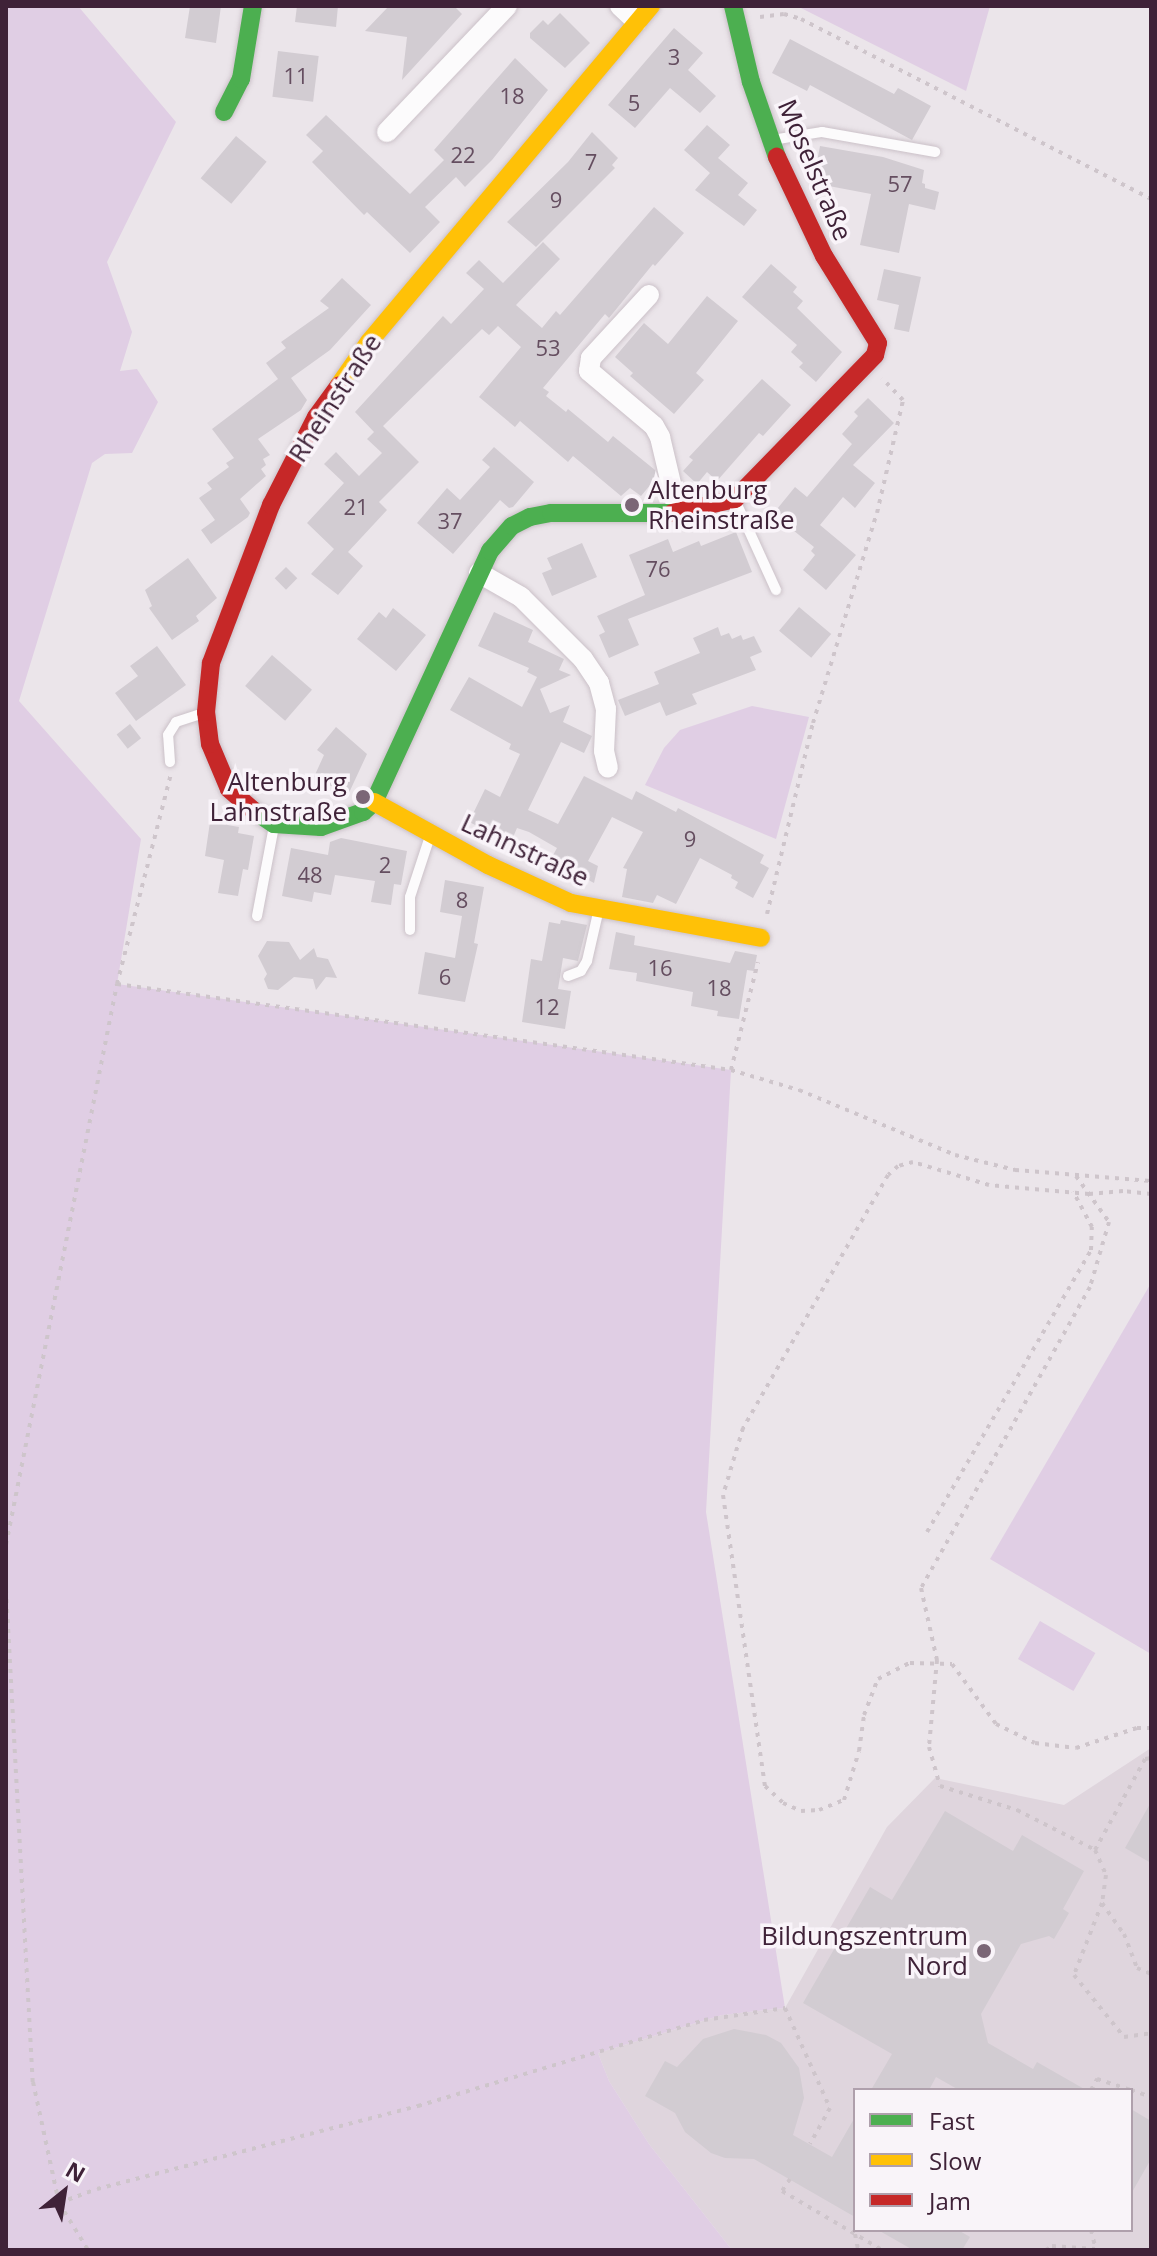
<!DOCTYPE html>
<meta charset="utf-8">
<style>
body{margin:0}
#map{position:relative;width:1157px;height:2256px;overflow:hidden;background:#ebe5ea;font-family:"Open Sans",sans-serif}
div>[style]{position:absolute}
.built>*{inset:0;background:#dfd5dd}
.green>*{inset:0;background:#e0cee4;transform-origin:0 0}
.building>*{inset:0;background:#d2ccd2;transform-origin:0 0}
.path>*{height:4px;margin-top:-2px;transform-origin:0;background:repeating-linear-gradient(90deg,#cec5cb 0 4px,transparent 0 10px)}
.roads{filter:drop-shadow(0 0 2px #cbc1c8) drop-shadow(0 0 2px #cbc1c8)}
.lane>*{height:10px;margin:-5px;padding:0 5px;transform-origin:5px;border-radius:5px;background:#fcfbfc}
.street>*{height:20px;margin:-10px;padding:0 10px;transform-origin:10px;border-radius:10px;background:#fcfbfc}
.fast>*{height:18px;margin:-9px;padding:0 9px;transform-origin:9px;border-radius:9px;background:#4caf50}
.slow>*{height:18px;margin:-9px;padding:0 9px;transform-origin:9px;border-radius:9px;background:#ffc107}
.jam>*{height:18px;margin:-9px;padding:0 9px;transform-origin:9px;border-radius:9px;background:#c62828}
.dots>*{width:22px;height:22px;translate:-50% -50%;box-sizing:border-box;border:4px solid #f9f4f9;border-radius:50%}
span{translate:-50% -50%;white-space:nowrap;text-align:center;line-height:1.15;-webkit-text-stroke:7px #f9f4f9;paint-order:stroke}
.number-label{font-size:22px;color:#654e60}
.number-label span{-webkit-text-stroke-width:0}
.street-label{font-size:26px;color:#3f2238}
.poi-label{font-size:26px;color:#3f2238}
.left{translate:0 -50%;text-align:left}
.right{translate:-100% -50%;text-align:right}
.frame{position:absolute;inset:0;border:8px solid #3f2238;pointer-events:none}
.legend{position:absolute;left:853px;top:2088px;width:280px;height:144px;box-sizing:border-box;background:#f9f4f9;border:2px solid #afa0ac;margin:0;padding:10px 14px;list-style:none;font-size:24px;color:#3f2238}
.legend li{display:flex;align-items:center;gap:16px;height:40px}
.legend b{width:40px;border:2px solid #afa0ac}
.north{position:absolute;left:24px;top:2152px;width:80px;height:80px;-webkit-text-stroke:6px #f9f4f9;paint-order:stroke;rotate:30deg;font-size:22px;font-weight:700;line-height:32px;text-align:center;color:#3f2238}
.north::after{content:'';display:block;margin:auto;width:28px;height:36px;background:#3f2238;clip-path:polygon(50% 0,100% 100%,50% 72%,0 100%)}
</style>
<div id="map">
<div class="built">
<div style="clip-path:polygon(evenodd,1151px 1748px,1151px 2250px,732px 2250px,649px 2144px,609px 2081px,598px 2053px,722px 2015px,785px 2008px,887px 1827px,935px 1778px,1064px 1805px,1151px 1748px,855px 2090px,1131px 2090px,1131px 2230px,855px 2230px,855px 2090px)"></div>
</div>
<div class="green">
<div style="clip-path:polygon(6px 6px,78px 6px,176px 122px,107px 262px,132px 332px,120px 371px,137px 369px,158px 402px,132px 453px,105px 454px,92px 463px,19px 701px,141px 839px,117px 984px,731px 1070px,706px 1512px,785px 2008px,722px 2015px,598px 2053px,609px 2081px,649px 2144px,732px 2250px,6px 2250px)"></div>
<div style="clip-path:polygon(797px 6px,990px 6px,966px 91px)"></div>
<div style="clip-path:polygon(752px 706px,809px 717px,776px 839px,645px 785px,664px 748px,680px 730px)"></div>
<div style="clip-path:polygon(1151px 1283px,1151px 1654px,990px 1559px)"></div>
<div style="left:1040px;top:1621px;width:64px;height:44px;rotate:30deg"></div>
</div>
<div class="building">
<div style="clip-path:polygon(190px 6px,221px 6px,216px 43px,185px 38px)"></div>
<div style="clip-path:polygon(297px 6px,338px 6px,336px 27px,295px 22px)"></div>
<div style="clip-path:polygon(389px 6px,454px 6px,462px 14px,402px 80px,407px 37px,365px 31px)"></div>
<div style="clip-path:polygon(560px 13px,590px 43px,565px 68px,530px 38px,530px 33px,543px 20px,548px 25px)"></div>
<div style="clip-path:polygon(674px 28px,703px 53px,688px 70px,716px 96px,700px 113px,670px 88px,635px 128px,608px 105px)"></div>
<div style="clip-path:polygon(790px 39px,894px 94px,898px 88px,931px 106px,912px 140px,810px 85px,807px 91px,772px 73px)"></div>
<div style="left:278px;top:51px;width:41px;height:46px;rotate:7deg"></div>
<div style="clip-path:polygon(515px 58px,548px 90px,492px 160px,465px 187px,456px 177px,425px 207px,440px 222px,410px 253px,367px 212px,364px 215px,312px 162px,323px 151px,306px 135px,326px 115px,410px 194px,444px 160px,434px 150px)"></div>
<div style="clip-path:polygon(707px 125px,730px 145px,718px 158px,748px 183px,738px 195px,757px 210px,744px 226px,695px 190px,710px 173px,684px 150px)"></div>
<div style="clip-path:polygon(592px 132px,618px 158px,612px 165px,615px 168px,536px 247px,507px 222px,568px 162px)"></div>
<div style="left:236px;top:136px;width:40px;height:55px;rotate:40deg"></div>
<div style="clip-path:polygon(820px 146px,883px 157px,924px 170px,922px 183px,925px 184px,925px 188px,939px 192px,935px 210px,909px 204px,899px 253px,860px 245px,871px 194px,813px 183px)"></div>
<div style="clip-path:polygon(654px 207px,684px 233px,655px 266px,653px 264px,609px 318px,605px 314px,543px 388px,549px 392px,546px 396px,566px 412px,568px 409px,608px 442px,613px 436px,655px 470px,656px 478px,641px 496px,630px 488px,621px 496px,573px 456px,568px 462px,520px 421px,515px 427px,479px 397px,521px 347px,498px 326px,489px 335px,482px 329px,383px 426px,419px 462px,379px 502px,387px 510px,348px 552px,363px 566px,338px 595px,311px 574px,334px 549px,307px 523px,344px 483px,324px 464px,336px 452px,359px 476px,382px 453px,367px 439px,374px 432px,355px 412px,443px 316px,451px 324px,484px 289px,466px 273px,479px 260px,503px 283px,543px 242px,560px 259px,516px 305px,542px 328px,556px 311px,560px 315px)"></div>
<div style="clip-path:polygon(771px 264px,797px 287px,793px 292px,803px 301px,797px 308px,842px 352px,816px 382px,799px 367px,803px 363px,791px 352px,797px 345px,742px 297px)"></div>
<div style="clip-path:polygon(884px 269px,921px 277px,909px 332px,894px 329px,899px 305px,877px 300px)"></div>
<div style="clip-path:polygon(342px 278px,371px 305px,330px 350px,291px 378px,307px 400px,301px 410px,258px 439px,270px 455px,263px 459px,266px 465px,261px 469px,266px 476px,240px 499px,250px 513px,248px 517px,211px 544px,201px 530px,215px 520px,199px 498px,212px 489px,207px 483px,229px 467px,226px 463px,234px 458px,212px 429px,278px 379px,266px 363px,286px 348px,281px 342px,329px 308px,320px 301px)"></div>
<div style="clip-path:polygon(707px 296px,738px 321px,696px 373px,704px 380px,674px 414px,630px 376px,633px 373px,615px 357px,644px 323px,668px 344px)"></div>
<div style="clip-path:polygon(762px 379px,791px 405px,763px 436px,759px 433px,717px 481px,707px 472px,697px 484px,683px 471px,693px 460px,689px 457px)"></div>
<div style="clip-path:polygon(868px 398px,894px 423px,853px 465px,875px 483px,855px 508px,843px 497px,820px 525px,856px 555px,826px 590px,803px 570px,815px 555px,811px 551px,814px 547px,773px 514px,795px 487px,807px 497px,852px 444px,842px 434px,858px 416px,854px 412px)"></div>
<div style="clip-path:polygon(494px 447px,534px 482px,513px 507px,509px 508px,500px 500px,453px 554px,417px 523px,447px 488px,460px 500px,490px 467px,482px 460px)"></div>
<div style="clip-path:polygon(736px 532px,752px 572px,628px 619px,639px 645px,609px 658px,599px 635px,605px 632px,597px 616px,645px 595px,629px 555px,668px 539px,673px 552px,699px 541px,701px 546px)"></div>
<div style="clip-path:polygon(582px 543px,597px 577px,552px 596px,542px 573px,552px 569px,547px 558px)"></div>
<div style="clip-path:polygon(188px 558px,217px 598px,196px 616px,199px 621px,172px 640px,149px 608px,152px 606px,145px 590px)"></div>
<div style="left:286px;top:567px;width:16px;height:16px;rotate:45deg"></div>
<div style="left:799px;top:607px;width:42px;height:31px;rotate:40deg"></div>
<div style="clip-path:polygon(393px 608px,426px 635px,396px 671px,357px 639px,379px 612px,386px 618px)"></div>
<div style="clip-path:polygon(494px 612px,533px 630px,528px 642px,564px 659px,559px 670px,571px 675px,540px 689px,550px 713px,570px 705px,563px 722px,592px 736px,584px 753px,561px 742px,528px 810px,558px 824px,584px 776px,632px 800px,636px 791px,676px 812px,678px 808px,764px 855px,760px 863px,769px 868px,753px 898px,735px 888px,738px 882px,731px 878px,732px 875px,700px 858px,676px 904px,657px 895px,653px 903px,622px 897px,627px 869px,623px 868px,643px 832px,612px 817px,588px 861px,598px 866px,594px 883px,579px 875px,574px 883px,546px 868px,557px 848px,529px 832px,517px 828px,511px 842px,469px 822px,485px 789px,500px 797px,520px 754px,509px 749px,511px 744px,450px 710px,469px 677px,522px 707px,537px 677px,527px 672px,529px 668px,478px 646px)"></div>
<div style="clip-path:polygon(718px 627px,721px 636px,729px 633px,732px 639px,741px 635px,743px 640px,754px 636px,762px 652px,750px 657px,756px 670px,692px 694px,697px 704px,666px 716px,660px 702px,625px 716px,618px 700px,659px 684px,654px 672px,700px 653px,693px 638px)"></div>
<div style="clip-path:polygon(157px 646px,186px 685px,136px 721px,115px 693px,138px 676px,130px 666px)"></div>
<div style="left:272px;top:655px;width:53px;height:41px;rotate:41deg"></div>
<div style="left:130px;top:724px;width:18px;height:17px;rotate:52deg"></div>
<div style="clip-path:polygon(336px 727px,367px 754px,348px 795px,314px 777px,324px 755px,317px 750px)"></div>
<div style="clip-path:polygon(210px 822px,239px 827px,238px 833px,254px 836px,248px 870px,243px 869px,238px 896px,218px 893px,224px 860px,205px 856px)"></div>
<div style="clip-path:polygon(341px 838px,407px 851px,401px 885px,394px 884px,391px 905px,371px 902px,375px 881px,335px 875px,331px 895px,314px 892px,312px 902px,282px 896px,291px 848px,328px 855px,330px 842px)"></div>
<div style="clip-path:polygon(445px 880px,484px 887px,474px 943px,478px 944px,465px 1002px,418px 994px,425px 952px,455px 958px,462px 916px,440px 912px)"></div>
<div style="clip-path:polygon(561px 920px,587px 925px,578px 961px,563px 958px,558px 989px,571px 991px,565px 1029px,522px 1022px,531px 959px,542px 961px,549px 922px,560px 924px)"></div>
<div style="clip-path:polygon(616px 932px,635px 936px,634px 945px,730px 963px,735px 951px,757px 955px,754px 971px,747px 970px,739px 1019px,717px 1016px,718px 1011px,691px 1006px,693px 992px,636px 981px,637px 973px,609px 969px)"></div>
<div style="clip-path:polygon(267px 941px,289px 942px,300px 960px,314px 948px,317px 957px,328px 959px,337px 978px,326px 977px,316px 990px,313px 979px,294px 977px,278px 990px,268px 989px,264px 979px,267px 974px,258px 956px)"></div>
<div style="clip-path:polygon(1151px 1802px,1151px 1863px,1125px 1848px)"></div>
<div style="clip-path:polygon(945px 1811px,1013px 1851px,1022px 1835px,1084px 1871px,1063px 1909px,1069px 1913px,1054px 1939px,1049px 1936px,1021px 1944px,981px 2014px,988px 2043px,1033px 2069px,1037px 2062px,1086px 2090px,959px 2090px,936px 2077px,929px 2090px,871px 2090px,892px 2054px,803px 2003px,870px 1887px,892px 1900px)"></div>
<div style="clip-path:polygon(734px 2029px,766px 2035px,781px 2043px,799px 2068px,804px 2098px,793px 2135px,832px 2157px,855px 2117px,855px 2217px,754px 2159px,725px 2158px,711px 2153px,685px 2132px,675px 2113px,645px 2096px,665px 2061px,677px 2067px,703px 2039px)"></div>
<div style="clip-path:polygon(1131px 2109px,1151px 2121px,1151px 2159px,1131px 2194px)"></div>
<div style="clip-path:polygon(878px 2230px,958px 2230px,970px 2237px,962px 2250px,913px 2250px)"></div>
</div>
<div class="path">
<div style="left:760px;top:17px;width:24px;rotate:-7deg"></div>
<div style="left:784px;top:14px;width:18px;rotate:16deg"></div>
<div style="left:801px;top:19px;width:394px;rotate:27.2deg"></div>
<div style="left:767px;top:914px;width:196px;rotate:-76.5deg"></div>
<div style="left:813px;top:723px;width:220px;rotate:-73.1deg"></div>
<div style="left:877px;top:513px;width:116px;rotate:-77deg"></div>
<div style="left:903px;top:400px;width:30px;rotate:-134deg"></div>
<div style="left:117px;top:984px;width:620px;rotate:7.97deg"></div>
<div style="left:731px;top:1070px;width:71px;rotate:16.4deg"></div>
<div style="left:799px;top:1090px;width:169px;rotate:22.6deg"></div>
<div style="left:955px;top:1155px;width:62px;rotate:14deg"></div>
<div style="left:1015px;top:1170px;width:136px;rotate:4.6deg"></div>
<div style="left:731px;top:1070px;width:111px;rotate:-76deg"></div>
<div style="left:1076px;top:1176px;width:57px;rotate:54.3deg"></div>
<div style="left:1109px;top:1222px;width:68px;rotate:106.3deg"></div>
<div style="left:1090px;top:1287px;width:345px;rotate:119.3deg"></div>
<div style="left:921px;top:1588px;width:74px;rotate:77.5deg"></div>
<div style="left:937px;top:1660px;width:87px;rotate:95.3deg"></div>
<div style="left:929px;top:1747px;width:41px;rotate:74.2deg"></div>
<div style="left:940px;top:1786px;width:81px;rotate:17.3deg"></div>
<div style="left:1017px;top:1810px;width:88px;rotate:27.1deg"></div>
<div style="left:1095px;top:1850px;width:27px;rotate:66deg"></div>
<div style="left:1106px;top:1875px;width:28px;rotate:98deg"></div>
<div style="left:1102px;top:1903px;width:77px;rotate:111.3deg"></div>
<div style="left:1074px;top:1975px;width:80px;rotate:51.1deg"></div>
<div style="left:1124px;top:2037px;width:27px;rotate:-8deg"></div>
<div style="left:1151px;top:1194px;width:28px;rotate:-174deg"></div>
<div style="left:1123px;top:1191px;width:34px;rotate:175deg"></div>
<div style="left:1089px;top:1194px;width:100px;rotate:-174.9deg"></div>
<div style="left:989px;top:1185px;width:79px;rotate:-163.2deg"></div>
<div style="left:913px;top:1162px;width:16px;rotate:165deg"></div>
<div style="left:898px;top:1166px;width:13px;rotate:138deg"></div>
<div style="left:888px;top:1175px;width:292px;rotate:119.8deg"></div>
<div style="left:743px;top:1428px;width:70px;rotate:106.6deg"></div>
<div style="left:723px;top:1495px;width:294px;rotate:81.8deg"></div>
<div style="left:765px;top:1786px;width:25px;rotate:43deg"></div>
<div style="left:783px;top:1803px;width:20px;rotate:24deg"></div>
<div style="left:801px;top:1811px;width:18px;rotate:-3deg"></div>
<div style="left:819px;top:1810px;width:27px;rotate:-22deg"></div>
<div style="left:844px;top:1800px;width:51px;rotate:-73deg"></div>
<div style="left:859px;top:1751px;width:36px;rotate:-82deg"></div>
<div style="left:864px;top:1715px;width:39px;rotate:-69deg"></div>
<div style="left:878px;top:1679px;width:36px;rotate:-27deg"></div>
<div style="left:910px;top:1663px;width:42px;rotate:1.4deg"></div>
<div style="left:952px;top:1664px;width:74px;rotate:53.7deg"></div>
<div style="left:996px;top:1724px;width:43px;rotate:26deg"></div>
<div style="left:1035px;top:1743px;width:41px;rotate:7deg"></div>
<div style="left:1076px;top:1748px;width:64px;rotate:-18.2deg"></div>
<div style="left:1137px;top:1728px;width:14px"></div>
<div style="left:927px;top:1532px;width:326px;rotate:-59.8deg"></div>
<div style="left:1091px;top:1250px;width:23px;rotate:-88deg"></div>
<div style="left:1092px;top:1227px;width:40px;rotate:-118deg"></div>
<div style="left:6px;top:1545px;width:572px;rotate:-78.81deg"></div>
<div style="left:117px;top:984px;width:217px;rotate:-75.6deg"></div>
<div style="left:6px;top:1589px;width:494px;rotate:86.9deg"></div>
<div style="left:33px;top:2082px;width:124px;rotate:77.9deg"></div>
<div style="left:59px;top:2203px;width:55px;rotate:58.3deg"></div>
<div style="left:1095px;top:1850px;width:104px;rotate:-61.2deg"></div>
<div style="left:1145px;top:1759px;width:6px;rotate:-9deg"></div>
<div style="left:1102px;top:1903px;width:38px;rotate:55deg"></div>
<div style="left:1124px;top:1934px;width:36px;rotate:69deg"></div>
<div style="left:1137px;top:1968px;width:15px;rotate:23deg"></div>
<div style="left:1091px;top:2090px;width:13px;rotate:-61deg"></div>
<div style="left:1097px;top:2079px;width:35px;rotate:18deg"></div>
<div style="left:1131px;top:2090px;width:21px;rotate:19deg"></div>
<div style="left:790px;top:2179px;width:14px;rotate:124deg"></div>
<div style="left:782px;top:2191px;width:116px;rotate:30.5deg"></div>
<div style="left:59px;top:2203px;width:40px;rotate:-20.2deg"></div>
<div style="left:97px;top:2189px;width:332px;rotate:-14.5deg"></div>
<div style="left:418px;top:2106px;width:299px;rotate:-16.7deg"></div>
<div style="left:704px;top:2020px;width:82px;rotate:-8.4deg"></div>
<div style="left:785px;top:2008px;width:110px;rotate:65.8deg"></div>
<div style="left:830px;top:2108px;width:41px;rotate:119.1deg"></div>
<div style="left:1091px;top:2230px;width:21px;rotate:76deg"></div>
<div style="left:855px;top:2234px;width:16px;rotate:79deg"></div>
<div style="left:1046px;top:2250px;width:7px;rotate:-34deg"></div>
<div style="left:1052px;top:2246px;width:43px;rotate:4deg"></div>
</div>
<div class="roads">
<div class="lane">
<div style="left:772px;top:140px;width:51px;rotate:-9.1deg"></div>
<div style="left:822px;top:132px;width:115px;rotate:10deg"></div>
<div style="left:735px;top:500px;width:99px;rotate:65.5deg"></div>
<div style="left:170px;top:762px;width:27px;rotate:-94deg"></div>
<div style="left:168px;top:735px;width:15px;rotate:-58deg"></div>
<div style="left:176px;top:722px;width:29px;rotate:-18deg"></div>
<div style="left:257px;top:916px;width:92px;rotate:-79.3deg"></div>
<div style="left:410px;top:930px;width:33px;rotate:-90deg"></div>
<div style="left:410px;top:897px;width:64px;rotate:-71.8deg"></div>
<div style="left:568px;top:976px;width:14px;rotate:-21deg"></div>
<div style="left:581px;top:971px;width:12px;rotate:-59deg"></div>
<div style="left:587px;top:961px;width:49px;rotate:-77.1deg"></div>
</div>
<div class="street">
<div style="left:620px;top:6px;width:23px;rotate:43deg"></div>
<div style="left:387px;top:132px;width:174px;rotate:-46.4deg"></div>
<div style="left:649px;top:295px;width:86px;rotate:132.6deg"></div>
<div style="left:591px;top:358px;width:13px;rotate:99deg"></div>
<div style="left:589px;top:371px;width:85px;rotate:40.2deg"></div>
<div style="left:654px;top:426px;width:13px;rotate:61deg"></div>
<div style="left:660px;top:437px;width:78px;rotate:76.7deg"></div>
<div style="left:479px;top:573px;width:48px;rotate:29.7deg"></div>
<div style="left:521px;top:597px;width:88px;rotate:45deg"></div>
<div style="left:583px;top:659px;width:29px;rotate:56deg"></div>
<div style="left:599px;top:683px;width:27px;rotate:75deg"></div>
<div style="left:606px;top:709px;width:42px;rotate:92.7deg"></div>
<div style="left:604px;top:751px;width:17px;rotate:77deg"></div>
</div>
<div class="fast">
<div style="left:733px;top:6px;width:78px;rotate:76.7deg"></div>
<div style="left:751px;top:82px;width:79px;rotate:70.9deg"></div>
<div style="left:224px;top:112px;width:37px;rotate:-63deg"></div>
<div style="left:241px;top:79px;width:74px;rotate:-80.7deg"></div>
<div style="left:253px;top:810px;width:25px;rotate:34deg"></div>
<div style="left:274px;top:824px;width:47px;rotate:3.7deg"></div>
<div style="left:321px;top:827px;width:45px;rotate:-19.7deg"></div>
<div style="left:363px;top:812px;width:15px;rotate:-42deg"></div>
<div style="left:374px;top:802px;width:277px;rotate:-65.2deg"></div>
<div style="left:490px;top:551px;width:33px;rotate:-49deg"></div>
<div style="left:512px;top:526px;width:20px;rotate:-27deg"></div>
<div style="left:530px;top:517px;width:21px;rotate:-11deg"></div>
<div style="left:551px;top:513px;width:121px"></div>
</div>
<div class="slow">
<div style="left:339px;top:385px;width:52px;rotate:-55.1deg"></div>
<div style="left:369px;top:342px;width:439px;rotate:-50deg"></div>
<div style="left:374px;top:802px;width:130px;rotate:28.9deg"></div>
<div style="left:488px;top:865px;width:91px;rotate:24.6deg"></div>
<div style="left:571px;top:903px;width:193px;rotate:10.4deg"></div>
</div>
<div class="jam">
<div style="left:672px;top:513px;width:65px;rotate:-12.5deg"></div>
<div style="left:735px;top:499px;width:201px;rotate:-45.8deg"></div>
<div style="left:875px;top:355px;width:12px;rotate:-76deg"></div>
<div style="left:878px;top:343px;width:102px;rotate:-121.8deg"></div>
<div style="left:824px;top:256px;width:110px;rotate:-115.4deg"></div>
<div style="left:253px;top:810px;width:32px;rotate:-139deg"></div>
<div style="left:229px;top:789px;width:49px;rotate:-112.9deg"></div>
<div style="left:210px;top:744px;width:32px;rotate:-97deg"></div>
<div style="left:206px;top:712px;width:49px;rotate:-84.2deg"></div>
<div style="left:211px;top:663px;width:169px;rotate:-69.2deg"></div>
<div style="left:271px;top:505px;width:99px;rotate:-62.9deg"></div>
<div style="left:316px;top:417px;width:39px;rotate:-54deg"></div>
</div>
</div>
<div class="dots">
<div style="left:632px;top:505px;background:#7b6676"></div>
<div style="left:363px;top:797px;background:#7b6676"></div>
<div style="left:984px;top:1951px;background:#7b6676"></div>
</div>
<div class="number-label">
<span style="left:674px;top:57px">3</span>
<span style="left:296px;top:76px">11</span>
<span style="left:512px;top:96px">18</span>
<span style="left:634px;top:103px">5</span>
<span style="left:463px;top:155px">22</span>
<span style="left:591px;top:162px">7</span>
<span style="left:900px;top:184px">57</span>
<span style="left:556px;top:200px">9</span>
<span style="left:548px;top:348px">53</span>
<span style="left:356px;top:507px">21</span>
<span style="left:450px;top:521px">37</span>
<span style="left:658px;top:569px">76</span>
<span style="left:690px;top:839px">9</span>
<span style="left:385px;top:865px">2</span>
<span style="left:310px;top:875px">48</span>
<span style="left:462px;top:900px">8</span>
<span style="left:660px;top:968px">16</span>
<span style="left:445px;top:977px">6</span>
<span style="left:719px;top:988px">18</span>
<span style="left:547px;top:1007px">12</span>
</div>
<div class="street-label">
<span style="left:815px;top:170px;rotate:67deg">Moselstraße</span>
<span style="left:335px;top:398px;rotate:-57deg">Rheinstraße</span>
<span style="left:525px;top:850px;rotate:25deg">Lahnstraße</span>
</div>
<div class="poi-label">
<span class="left" style="left:648px;top:505px">Altenburg<br>Rheinstraße</span>
<span class="right" style="left:347px;top:797px">Altenburg<br>Lahnstraße</span>
<span class="right" style="left:968px;top:1951px">Bildungszentrum<br>Nord</span>
</div>
<div class="frame"></div>
<ul class="legend">
<li><b style="height:10px;background:#4caf50"></b>Fast</li>
<li><b style="height:10px;background:#ffc107"></b>Slow</li>
<li><b style="height:10px;background:#c62828"></b>Jam</li>
</ul>
<div class="north">N</div>
</div>
